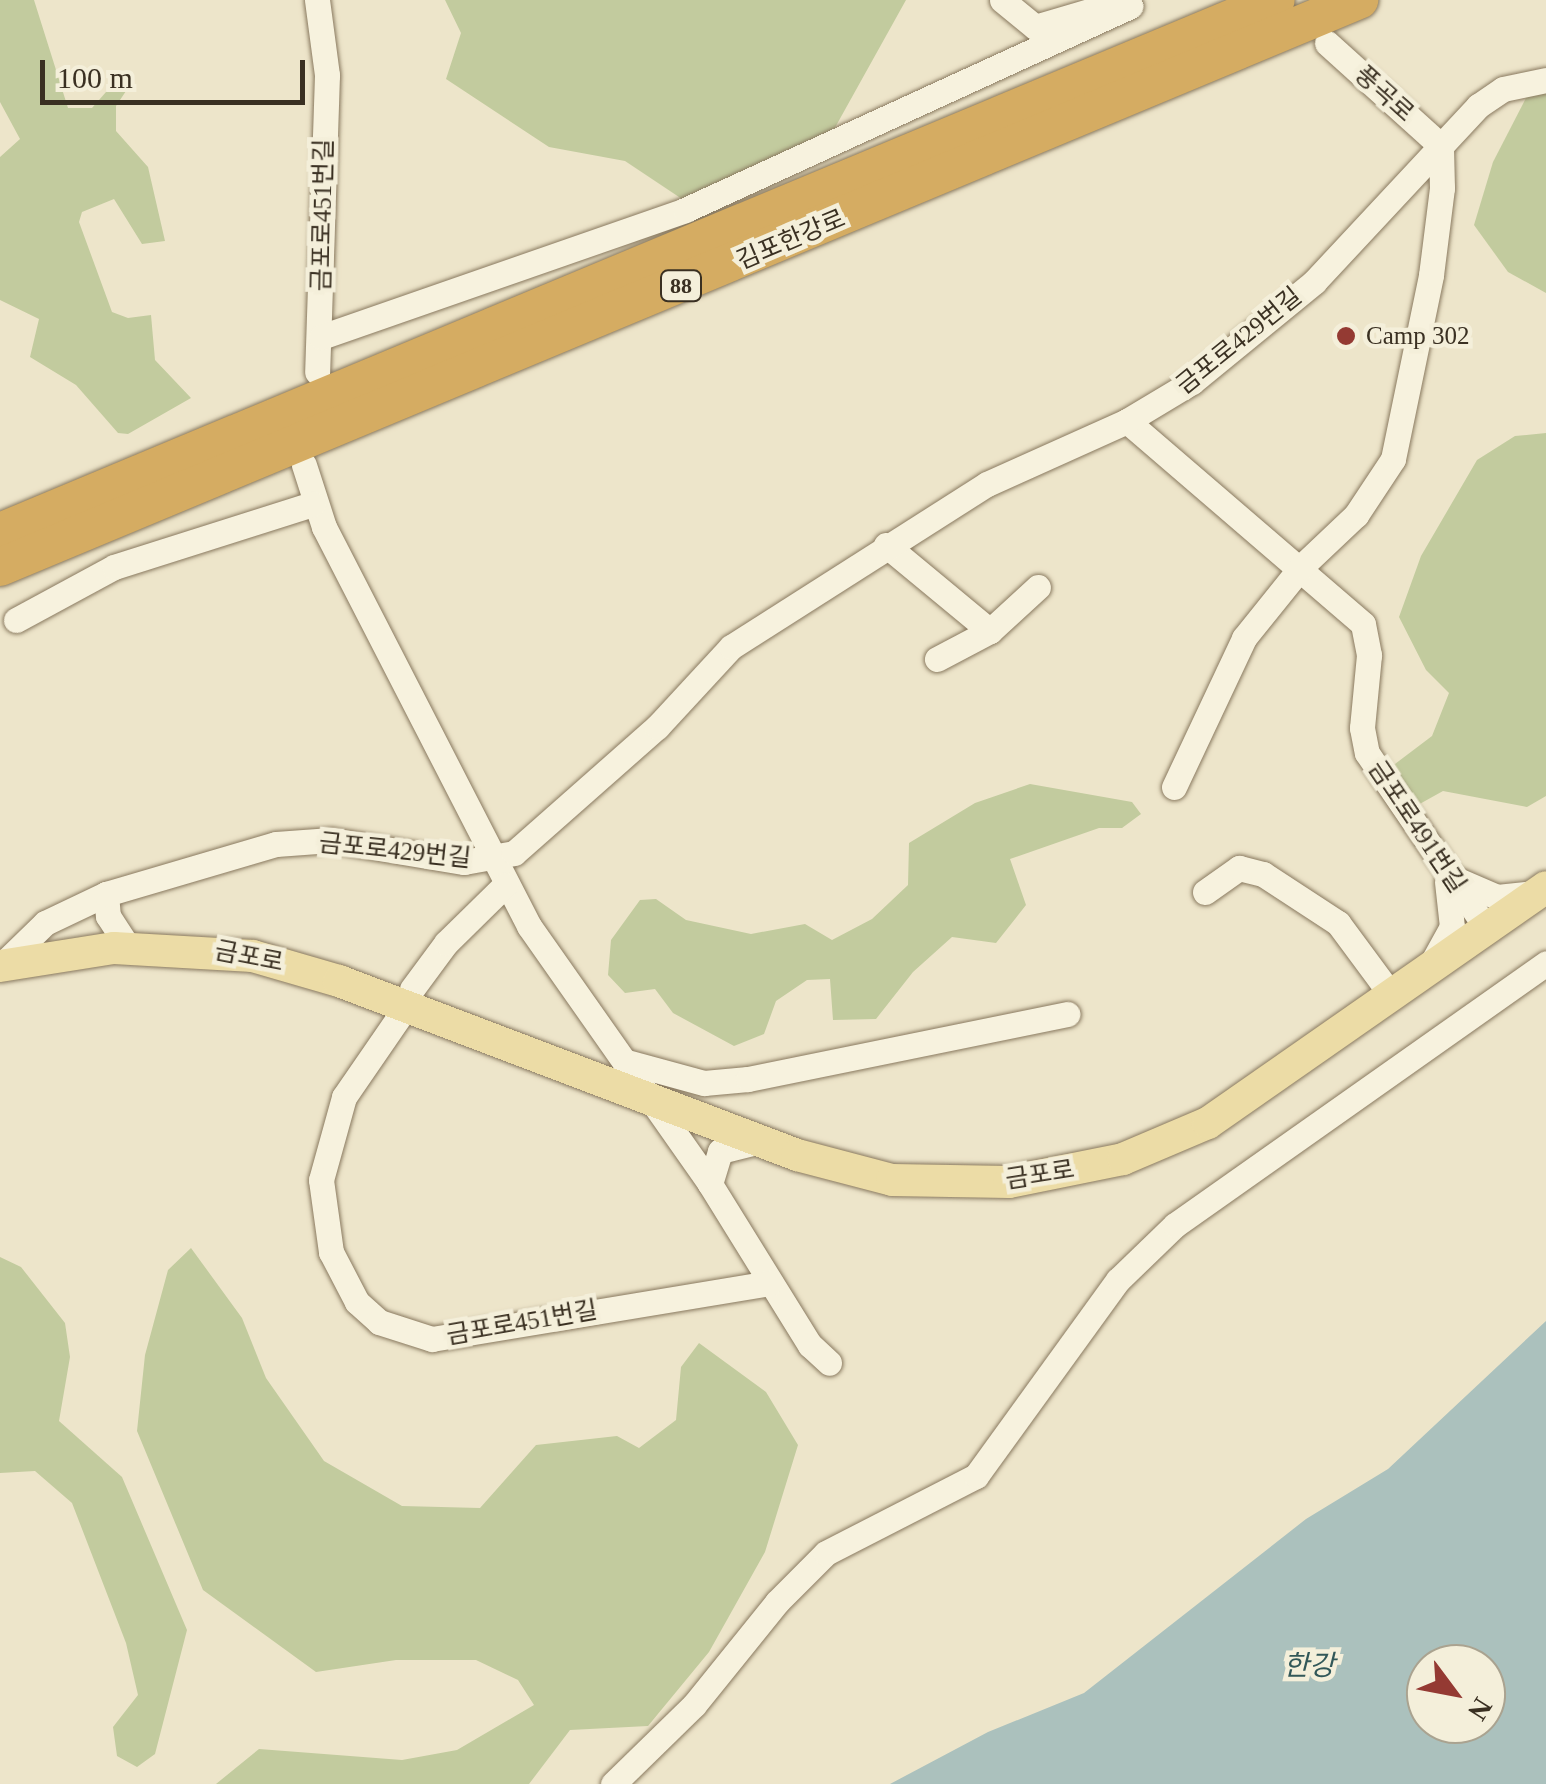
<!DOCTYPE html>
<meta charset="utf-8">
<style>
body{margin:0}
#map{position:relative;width:1546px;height:1784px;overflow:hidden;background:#ede5ca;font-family:"Times New Roman","Noto Sans KR",serif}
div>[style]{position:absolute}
.green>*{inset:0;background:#c2cb9e}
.water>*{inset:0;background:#abc1bd}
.roads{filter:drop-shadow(0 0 2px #89795f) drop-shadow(0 0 2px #89795f)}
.minor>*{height:25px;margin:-12.5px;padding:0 12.5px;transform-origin:12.5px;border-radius:12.5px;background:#f7f2de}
.major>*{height:32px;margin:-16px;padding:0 16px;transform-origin:16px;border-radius:16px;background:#ecdca6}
.highway>*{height:38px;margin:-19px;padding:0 19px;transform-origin:19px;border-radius:19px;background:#d5ac62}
.dots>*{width:28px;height:28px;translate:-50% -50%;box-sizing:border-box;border:5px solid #f4efda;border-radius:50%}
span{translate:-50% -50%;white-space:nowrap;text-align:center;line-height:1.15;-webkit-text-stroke:9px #f4efda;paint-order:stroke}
.shield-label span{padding:2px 8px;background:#f4efda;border:2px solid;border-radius:8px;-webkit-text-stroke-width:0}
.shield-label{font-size:22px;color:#3a3022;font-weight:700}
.street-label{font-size:25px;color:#3a3022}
.poi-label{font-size:25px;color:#3a3022}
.left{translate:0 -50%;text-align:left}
.water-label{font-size:28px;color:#325859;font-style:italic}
.north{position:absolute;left:1406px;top:1644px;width:100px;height:100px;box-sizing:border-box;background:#f4efda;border:2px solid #aaa390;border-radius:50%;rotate:122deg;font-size:28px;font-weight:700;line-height:40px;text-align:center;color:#3a3022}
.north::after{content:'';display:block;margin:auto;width:35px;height:45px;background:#943a33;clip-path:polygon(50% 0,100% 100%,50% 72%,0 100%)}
.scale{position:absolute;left:40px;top:60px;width:265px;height:45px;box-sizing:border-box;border:5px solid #3a3022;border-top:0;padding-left:12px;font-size:30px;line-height:35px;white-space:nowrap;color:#3a3022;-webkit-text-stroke:8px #f4efda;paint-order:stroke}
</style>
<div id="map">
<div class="green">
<div style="clip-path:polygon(0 0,34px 0,68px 108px,92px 108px,113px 84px,126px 76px,132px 82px,116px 106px,116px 131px,148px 167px,165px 241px,142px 244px,114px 199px,82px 212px,79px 222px,112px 312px,128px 318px,151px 315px,155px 360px,191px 398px,128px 434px,118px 433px,76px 385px,30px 357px,39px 319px,0 300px,0 157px,20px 139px,0 102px)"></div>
<div style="clip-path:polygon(445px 0,906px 0,832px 133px,682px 199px,625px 161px,549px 147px,446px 79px,461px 33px)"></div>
<div style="clip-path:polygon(1546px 89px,1546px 293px,1508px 272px,1474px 225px,1493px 162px,1527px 96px)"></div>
<div style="clip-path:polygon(1546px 433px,1546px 796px,1527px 807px,1443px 791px,1416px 806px,1391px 767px,1432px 736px,1449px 693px,1426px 670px,1399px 617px,1421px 556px,1477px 460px,1515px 436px)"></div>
<div style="clip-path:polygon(1030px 784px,1132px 802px,1141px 814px,1122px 828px,1099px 828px,1010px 859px,1026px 905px,996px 943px,952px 937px,913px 972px,876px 1019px,833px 1020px,830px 979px,807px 980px,776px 1001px,764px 1034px,734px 1046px,673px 1013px,655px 989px,625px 993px,608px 975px,611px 940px,640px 900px,656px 899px,686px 920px,751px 934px,805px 924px,832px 940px,872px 919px,908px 885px,909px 843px,975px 803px)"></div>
<div style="clip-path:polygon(191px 1248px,242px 1318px,266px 1378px,324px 1461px,402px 1506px,480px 1508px,536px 1445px,617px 1436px,639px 1448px,676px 1420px,681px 1367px,699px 1343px,766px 1392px,798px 1445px,765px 1552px,709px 1652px,648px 1726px,570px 1730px,529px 1784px,216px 1784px,259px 1749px,402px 1760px,457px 1750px,534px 1705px,518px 1680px,476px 1660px,396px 1660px,316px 1672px,203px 1590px,137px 1431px,145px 1355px,168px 1270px)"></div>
<div style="clip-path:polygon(0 1257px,21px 1267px,65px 1323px,70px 1357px,59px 1421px,122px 1477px,187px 1630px,155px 1754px,137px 1767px,117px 1756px,113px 1727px,138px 1695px,126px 1643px,72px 1503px,35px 1471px,0 1473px)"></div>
</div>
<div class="water">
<div style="clip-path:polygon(evenodd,1546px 1321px,1546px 1784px,890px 1784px,988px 1732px,1084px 1693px,1306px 1519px,1388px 1469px,1546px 1321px,1426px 1664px,1486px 1664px,1486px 1724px,1426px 1724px,1426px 1664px)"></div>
</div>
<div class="roads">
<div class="minor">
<div style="left:317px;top:0;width:76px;rotate:82.4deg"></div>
<div style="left:327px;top:75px;width:297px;rotate:91.9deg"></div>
<div style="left:1002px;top:0;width:43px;rotate:39.3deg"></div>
<div style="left:1035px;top:27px;width:84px;rotate:-16.5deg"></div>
<div style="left:1327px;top:43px;width:154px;rotate:42.1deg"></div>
<div style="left:321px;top:337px;width:386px;rotate:-19.2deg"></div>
<div style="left:685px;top:210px;width:490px;rotate:-24.6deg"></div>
<div style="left:1127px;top:421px;width:311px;rotate:40.7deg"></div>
<div style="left:1363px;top:624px;width:32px;rotate:79deg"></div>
<div style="left:1369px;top:655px;width:73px;rotate:95.5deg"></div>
<div style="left:1362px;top:728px;width:25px;rotate:79deg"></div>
<div style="left:1367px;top:753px;width:213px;rotate:55.7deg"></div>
<div style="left:304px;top:465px;width:65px;rotate:72.1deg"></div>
<div style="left:324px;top:527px;width:449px;rotate:62.8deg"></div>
<div style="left:529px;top:926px;width:315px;rotate:54.9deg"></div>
<div style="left:710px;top:1184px;width:190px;rotate:58.2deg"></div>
<div style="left:810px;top:1345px;width:26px;rotate:43deg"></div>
<div style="left:886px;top:545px;width:135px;rotate:39.6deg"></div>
<div style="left:990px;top:631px;width:60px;rotate:152.2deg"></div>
<div style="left:16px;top:620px;width:111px;rotate:-28.4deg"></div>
<div style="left:114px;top:567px;width:209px;rotate:-17.6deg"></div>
<div style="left:990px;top:631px;width:65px;rotate:-42.5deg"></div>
<div style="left:1174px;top:787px;width:165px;rotate:-64.8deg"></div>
<div style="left:1244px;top:638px;width:91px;rotate:-51.2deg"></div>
<div style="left:1301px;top:567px;width:76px;rotate:-43.4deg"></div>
<div style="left:1356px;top:515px;width:67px;rotate:-56.5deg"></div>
<div style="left:1393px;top:459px;width:188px;rotate:-78.3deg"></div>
<div style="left:1431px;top:275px;width:88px;rotate:-82.8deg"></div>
<div style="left:1442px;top:188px;width:42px;rotate:-91.4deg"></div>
<div style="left:1453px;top:878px;width:48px;rotate:23.4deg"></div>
<div style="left:1497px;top:897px;width:36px;rotate:-6deg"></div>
<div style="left:1205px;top:892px;width:42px;rotate:-35.2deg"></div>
<div style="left:1239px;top:868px;width:25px;rotate:14deg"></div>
<div style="left:1263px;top:874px;width:90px;rotate:33.2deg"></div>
<div style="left:1338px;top:923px;width:91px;rotate:53.5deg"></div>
<div style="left:106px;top:894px;width:22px;rotate:85deg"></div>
<div style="left:108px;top:916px;width:37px;rotate:57deg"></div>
<div style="left:1433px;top:961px;width:39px;rotate:-61deg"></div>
<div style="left:1452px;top:927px;width:45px;rotate:-96.3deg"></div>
<div style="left:2px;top:965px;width:60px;rotate:-44.3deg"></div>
<div style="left:45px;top:923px;width:68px;rotate:-25.4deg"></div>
<div style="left:106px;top:894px;width:177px;rotate:-16.4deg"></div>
<div style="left:276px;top:844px;width:55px;rotate:-4.2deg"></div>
<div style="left:331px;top:840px;width:135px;rotate:9.4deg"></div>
<div style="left:464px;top:862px;width:51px;rotate:-10.2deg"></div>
<div style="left:514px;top:853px;width:191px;rotate:-41.4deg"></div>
<div style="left:657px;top:727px;width:109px;rotate:-47.2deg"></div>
<div style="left:731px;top:647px;width:303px;rotate:-32.5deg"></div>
<div style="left:987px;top:484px;width:154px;rotate:-24.2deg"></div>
<div style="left:1127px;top:421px;width:76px;rotate:-31deg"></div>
<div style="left:1192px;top:382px;width:158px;rotate:-39.3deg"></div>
<div style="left:1314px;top:282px;width:241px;rotate:-47deg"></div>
<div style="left:1478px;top:106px;width:30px;rotate:-34deg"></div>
<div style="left:1503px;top:89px;width:44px;rotate:-11.8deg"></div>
<div style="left:412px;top:989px;width:57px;rotate:-53.5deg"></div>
<div style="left:446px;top:943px;width:83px;rotate:-44.5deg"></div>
<div style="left:399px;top:1017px;width:97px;rotate:124.5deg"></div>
<div style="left:344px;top:1097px;width:86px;rotate:105.5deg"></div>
<div style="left:321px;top:1180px;width:73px;rotate:82.1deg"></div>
<div style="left:331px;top:1252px;width:56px;rotate:62.5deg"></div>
<div style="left:357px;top:1302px;width:30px;rotate:42deg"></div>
<div style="left:379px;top:1322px;width:56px;rotate:17.8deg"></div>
<div style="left:432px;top:1339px;width:343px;rotate:-9.4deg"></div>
<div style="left:627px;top:1062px;width:80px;rotate:15.3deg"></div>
<div style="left:704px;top:1083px;width:44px;rotate:-5.2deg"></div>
<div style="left:748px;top:1079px;width:326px;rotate:-11.5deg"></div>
<div style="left:710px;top:1184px;width:34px;rotate:-73deg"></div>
<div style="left:720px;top:1151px;width:37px;rotate:-14deg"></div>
<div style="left:613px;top:1784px;width:113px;rotate:-44.3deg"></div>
<div style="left:694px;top:1705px;width:132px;rotate:-51.1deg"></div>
<div style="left:777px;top:1602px;width:69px;rotate:-45deg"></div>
<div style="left:826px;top:1553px;width:169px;rotate:-27.2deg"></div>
<div style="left:976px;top:1476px;width:242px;rotate:-54.1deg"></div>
<div style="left:1118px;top:1280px;width:79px;rotate:-44deg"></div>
<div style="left:1175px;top:1225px;width:454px;rotate:-35.2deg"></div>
</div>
<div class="major">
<div style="left:0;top:966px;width:115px;rotate:-9deg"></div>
<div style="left:114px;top:948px;width:139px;rotate:3.3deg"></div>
<div style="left:253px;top:956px;width:90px;rotate:16.2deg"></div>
<div style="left:339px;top:981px;width:490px;rotate:20.8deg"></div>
<div style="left:797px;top:1155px;width:98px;rotate:14.7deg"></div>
<div style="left:892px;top:1180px;width:117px;rotate:1deg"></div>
<div style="left:1009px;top:1182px;width:116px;rotate:-11.4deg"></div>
<div style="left:1123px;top:1159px;width:92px;rotate:-23deg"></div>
<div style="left:1208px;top:1123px;width:412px;rotate:-34.9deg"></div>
</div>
<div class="highway">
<div style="left:0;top:532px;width:1382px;rotate:-22.63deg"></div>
<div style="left:0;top:567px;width:1473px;rotate:-22.65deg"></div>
</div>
</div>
<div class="dots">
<div style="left:1346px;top:336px;background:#943a33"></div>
</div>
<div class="shield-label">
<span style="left:681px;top:286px">88</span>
</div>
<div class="street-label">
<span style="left:1384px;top:94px;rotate:42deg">풍곡로</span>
<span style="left:323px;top:215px;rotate:-89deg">금포로451번길</span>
<span style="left:791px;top:240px;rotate:-23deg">김포한강로</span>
<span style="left:1239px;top:341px;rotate:-39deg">금포로429번길</span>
<span style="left:1417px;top:827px;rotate:56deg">금포로491번길</span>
<span style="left:395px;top:851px;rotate:6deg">금포로429번길</span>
<span style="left:249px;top:957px;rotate:11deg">금포로</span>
<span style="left:1040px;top:1175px;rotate:-9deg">금포로</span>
<span style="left:522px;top:1323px;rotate:-10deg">금포로451번길</span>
</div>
<div class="poi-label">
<span class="left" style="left:1366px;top:336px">Camp 302</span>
</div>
<div class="water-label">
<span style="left:1309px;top:1666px">한강</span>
</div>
<div class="north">N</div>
<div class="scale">100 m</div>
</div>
